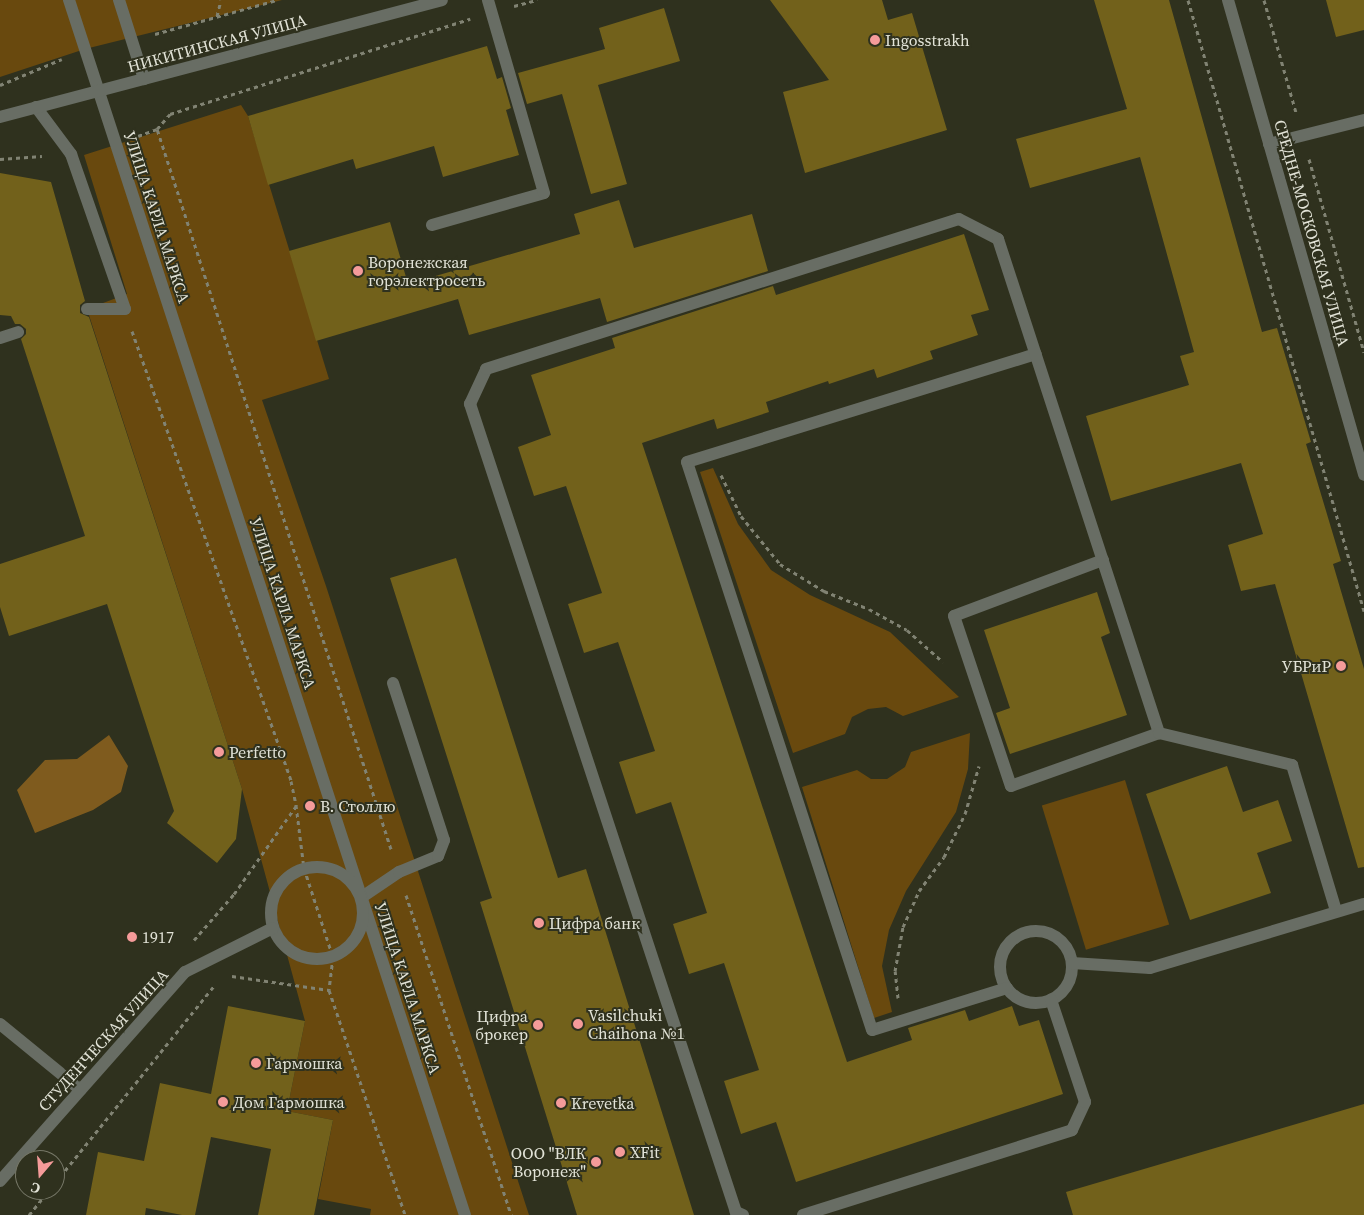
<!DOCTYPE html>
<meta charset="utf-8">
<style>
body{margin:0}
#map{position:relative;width:1364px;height:1215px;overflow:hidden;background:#2f311e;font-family:"Source Serif 4",serif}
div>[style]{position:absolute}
.green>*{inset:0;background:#69490e;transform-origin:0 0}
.forest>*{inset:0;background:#7f5b1e}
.building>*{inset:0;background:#72611b}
.path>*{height:3px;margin-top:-1.5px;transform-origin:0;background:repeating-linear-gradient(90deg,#818373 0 4px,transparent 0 8px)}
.service>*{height:12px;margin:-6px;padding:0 6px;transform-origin:6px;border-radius:6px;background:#686d64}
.service>.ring{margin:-6px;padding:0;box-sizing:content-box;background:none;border:12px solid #686d64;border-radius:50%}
.pedestrian>*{height:12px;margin:-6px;padding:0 6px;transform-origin:6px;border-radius:6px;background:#686d64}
.minor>*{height:12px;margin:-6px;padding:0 6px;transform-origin:6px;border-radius:6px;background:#686d64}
.minor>.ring{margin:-6px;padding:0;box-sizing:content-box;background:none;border:12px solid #686d64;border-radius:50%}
.tertiary>*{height:12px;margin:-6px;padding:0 6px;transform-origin:6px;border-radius:6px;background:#686d64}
.dots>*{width:14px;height:14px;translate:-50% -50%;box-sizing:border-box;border:2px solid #2f311e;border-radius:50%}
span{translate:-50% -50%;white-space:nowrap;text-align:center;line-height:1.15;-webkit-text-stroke:4px #2f311e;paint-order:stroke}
.poi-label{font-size:16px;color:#e2e3d7}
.left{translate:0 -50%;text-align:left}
.right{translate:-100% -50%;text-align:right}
.street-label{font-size:16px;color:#e2e3d7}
.north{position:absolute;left:15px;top:1150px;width:50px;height:50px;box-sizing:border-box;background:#2f311e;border:1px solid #777868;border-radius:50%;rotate:198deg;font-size:14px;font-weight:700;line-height:20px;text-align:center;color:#e2e3d7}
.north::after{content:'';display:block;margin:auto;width:18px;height:22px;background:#f59b9a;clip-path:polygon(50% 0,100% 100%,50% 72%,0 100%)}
</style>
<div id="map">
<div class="green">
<div style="clip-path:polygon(0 0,282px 0,85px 49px,0 77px)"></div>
<div style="clip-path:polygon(241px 105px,248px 116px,329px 379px,262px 400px,326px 586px,529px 1215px,370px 1215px,371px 1209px,318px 1199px,333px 1120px,287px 1111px,305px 1021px,242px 789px,87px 309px,127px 294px,84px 155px)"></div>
<div style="clip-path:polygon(713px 468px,738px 524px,771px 570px,810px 595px,890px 632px,959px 697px,903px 716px,886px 707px,868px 709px,852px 717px,845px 734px,793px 753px,700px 472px)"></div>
<div style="clip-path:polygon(970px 733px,968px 769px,956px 812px,906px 891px,889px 930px,882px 966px,892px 1012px,874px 1018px,802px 787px,857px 770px,871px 779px,887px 779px,905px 767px,911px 752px)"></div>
<div style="left:1125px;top:780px;width:151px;height:87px;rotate:73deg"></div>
</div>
<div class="forest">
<div style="clip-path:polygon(109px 735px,128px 766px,121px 792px,93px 810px,35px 833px,17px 790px,45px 760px,77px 759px)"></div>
</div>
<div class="building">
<div style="clip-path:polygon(770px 0,882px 0,888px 20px,912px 13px,947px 130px,805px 173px,783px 92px,829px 80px)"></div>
<div style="clip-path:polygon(1094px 0,1169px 0,1262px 332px,1277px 328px,1311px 442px,1306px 444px,1341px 561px,1333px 564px,1364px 669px,1364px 867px,1358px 868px,1275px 584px,1241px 591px,1228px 545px,1263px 534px,1241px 463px,1111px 501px,1086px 416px,1189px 385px,1180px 356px,1194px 352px,1140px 157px,1030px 188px,1016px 139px,1127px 109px)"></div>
<div style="clip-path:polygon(1326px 0,1364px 0,1364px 30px,1336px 37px)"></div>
<div style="clip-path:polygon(664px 8px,680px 61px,598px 85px,627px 184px,591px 194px,562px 94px,527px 104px,518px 73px,605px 49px,599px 28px)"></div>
<div style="clip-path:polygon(487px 46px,497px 79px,502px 77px,511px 108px,506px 110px,519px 155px,443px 177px,434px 146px,356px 169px,353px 159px,268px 185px,248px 116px)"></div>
<div style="clip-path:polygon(0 173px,51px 182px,85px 301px,80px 305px,80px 313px,89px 317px,242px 789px,236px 839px,217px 863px,167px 823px,174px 811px,107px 604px,9px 636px,0 607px,0 564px,85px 536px,21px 339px,26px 334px,26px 329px,20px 324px,15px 324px,11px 316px,0 315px)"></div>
<div style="clip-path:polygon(619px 200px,634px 248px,752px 214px,768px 271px,607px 322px,600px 298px,469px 335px,458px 299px,316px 341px,289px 251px,390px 222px,408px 284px,580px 234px,574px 214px)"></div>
<div style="clip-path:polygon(964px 234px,989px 310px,971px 315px,978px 335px,930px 351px,933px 359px,877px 378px,874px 369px,829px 384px,828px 381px,766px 402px,769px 412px,717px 429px,714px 419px,642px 443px,847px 1062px,912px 1040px,908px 1028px,965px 1010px,969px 1021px,1012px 1006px,1019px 1026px,1039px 1020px,1063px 1094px,796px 1182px,776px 1122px,741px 1134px,724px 1081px,759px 1070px,724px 963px,689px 974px,673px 924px,707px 913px,671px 802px,636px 814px,619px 762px,655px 751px,618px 642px,584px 653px,568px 604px,602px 593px,566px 486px,534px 496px,518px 447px,551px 435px,531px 375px,615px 348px,612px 338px,773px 286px,776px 295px)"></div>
<div style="clip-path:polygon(456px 558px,558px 878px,586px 869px,694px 1215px,577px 1215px,480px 902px,492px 898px,390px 578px)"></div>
<div style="clip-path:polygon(1097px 592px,1110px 633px,1101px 637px,1127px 715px,1010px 754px,996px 713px,1010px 708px,984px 630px)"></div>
<div style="clip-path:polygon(1227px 766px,1243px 812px,1278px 800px,1292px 841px,1257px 853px,1271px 893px,1190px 920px,1146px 794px)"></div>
<div style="clip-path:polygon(228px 1006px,305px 1021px,287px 1111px,333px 1120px,314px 1215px,258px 1215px,271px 1149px,211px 1137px,195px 1215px,182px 1215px,146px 1208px,145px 1215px,86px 1215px,98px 1152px,144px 1161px,160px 1083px,211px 1094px)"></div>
<div style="clip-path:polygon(1364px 1104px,1364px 1215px,1073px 1215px,1066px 1192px)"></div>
</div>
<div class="path">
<div style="left:1188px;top:0;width:636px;rotate:73.93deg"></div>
<div style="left:1264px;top:0;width:116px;rotate:74.1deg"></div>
<div style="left:514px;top:6px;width:24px;rotate:-15deg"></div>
<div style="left:217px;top:16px;width:16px;rotate:-76deg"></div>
<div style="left:155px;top:34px;width:127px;rotate:-15.6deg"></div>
<div style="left:0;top:85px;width:67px;rotate:-22.8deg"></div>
<div style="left:138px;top:136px;width:20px;rotate:-20deg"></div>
<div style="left:0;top:159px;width:42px;rotate:-4.1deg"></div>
<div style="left:1309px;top:159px;width:201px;rotate:74.1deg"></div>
<div style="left:132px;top:331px;width:477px;rotate:70.5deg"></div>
<div style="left:291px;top:781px;width:25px;rotate:78deg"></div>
<div style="left:296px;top:805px;width:64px;rotate:82.8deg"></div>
<div style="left:304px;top:868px;width:94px;rotate:72deg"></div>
<div style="left:333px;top:957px;width:33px;rotate:97deg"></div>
<div style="left:329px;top:990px;width:237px;rotate:71.3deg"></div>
<div style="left:721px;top:475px;width:46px;rotate:64deg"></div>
<div style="left:741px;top:516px;width:62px;rotate:50.9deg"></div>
<div style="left:780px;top:564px;width:52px;rotate:31.5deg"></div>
<div style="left:824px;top:591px;width:48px;rotate:21.8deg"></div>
<div style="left:869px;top:609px;width:43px;rotate:28.9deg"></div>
<div style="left:907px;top:630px;width:48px;rotate:41.6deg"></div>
<div style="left:391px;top:849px;width:757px;rotate:-108deg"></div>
<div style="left:157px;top:129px;width:20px;rotate:-49deg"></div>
<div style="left:170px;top:114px;width:315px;rotate:-17.6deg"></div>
<div style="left:406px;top:895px;width:337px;rotate:71.8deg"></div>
<div style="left:194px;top:940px;width:61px;rotate:-49deg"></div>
<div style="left:234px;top:894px;width:108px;rotate:-54.8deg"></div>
<div style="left:232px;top:976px;width:98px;rotate:8.2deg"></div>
<div style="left:898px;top:998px;width:27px;rotate:-96deg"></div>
<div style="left:895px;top:971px;width:45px;rotate:-79.7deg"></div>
<div style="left:903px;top:927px;width:39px;rotate:-66deg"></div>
<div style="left:919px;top:891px;width:42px;rotate:-53.7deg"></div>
<div style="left:944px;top:857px;width:48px;rotate:-64deg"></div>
<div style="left:965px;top:814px;width:50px;rotate:-73.7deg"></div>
<div style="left:55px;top:1183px;width:252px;rotate:-51.1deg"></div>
<div style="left:29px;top:1215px;width:32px;rotate:-51deg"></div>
</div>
<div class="service">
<div style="left:119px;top:0;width:83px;rotate:72.4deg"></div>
<div style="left:36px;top:107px;width:59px;rotate:53.3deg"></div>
<div style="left:71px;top:154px;width:164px;rotate:70.8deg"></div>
<div style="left:125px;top:309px;width:38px;rotate:180deg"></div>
<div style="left:1269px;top:144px;width:98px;rotate:-14.2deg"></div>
<div style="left:432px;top:225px;width:116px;rotate:-15.9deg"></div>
<div style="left:544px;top:193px;width:201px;rotate:-106.2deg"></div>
<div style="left:0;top:338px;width:19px;rotate:-18deg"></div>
<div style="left:1103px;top:560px;width:159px;rotate:159.4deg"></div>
<div style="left:954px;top:616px;width:179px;rotate:71.5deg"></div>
<div style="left:1011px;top:786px;width:157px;rotate:-19.7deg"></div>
<div style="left:362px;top:897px;width:45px;rotate:-34deg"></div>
<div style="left:399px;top:872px;width:42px;rotate:-22.3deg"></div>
<div style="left:438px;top:856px;width:17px;rotate:-69deg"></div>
<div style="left:444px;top:840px;width:165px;rotate:-108deg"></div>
<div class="ring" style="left:1000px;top:931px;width:60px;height:60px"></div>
<div style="left:1072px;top:963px;width:78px;rotate:3.7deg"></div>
<div style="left:1150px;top:968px;width:223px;rotate:-16.7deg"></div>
<div style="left:1007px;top:988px;width:141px;rotate:162.7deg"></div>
<div style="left:872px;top:1030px;width:597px;rotate:-108.04deg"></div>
<div style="left:687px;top:462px;width:365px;rotate:-17.2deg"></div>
<div style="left:0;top:1024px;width:104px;rotate:39.2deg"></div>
<div style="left:743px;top:1215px;width:8px;rotate:-157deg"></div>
<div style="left:736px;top:1212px;width:851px;rotate:-108.22deg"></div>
<div style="left:470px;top:404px;width:38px;rotate:-65deg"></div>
<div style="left:486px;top:369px;width:496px;rotate:-17.6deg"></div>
<div style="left:959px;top:219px;width:44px;rotate:27.1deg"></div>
<div style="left:998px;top:239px;width:520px;rotate:71.95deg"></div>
<div style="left:1159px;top:733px;width:137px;rotate:13.5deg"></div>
<div style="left:1292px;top:765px;width:152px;rotate:73.2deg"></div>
<div style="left:803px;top:1215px;width:282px;rotate:-17.5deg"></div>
<div style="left:1072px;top:1130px;width:31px;rotate:-65deg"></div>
<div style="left:1085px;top:1102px;width:108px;rotate:-108.4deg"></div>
</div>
<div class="pedestrian">
<div style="left:69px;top:0;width:1278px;rotate:71.95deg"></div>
</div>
<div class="minor">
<div class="ring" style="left:271px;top:867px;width:80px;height:80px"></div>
<div style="left:0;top:1181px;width:279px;rotate:-48.5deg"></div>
<div style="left:185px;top:972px;width:98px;rotate:-26.6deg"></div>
</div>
<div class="tertiary">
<div style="left:1228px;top:0;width:494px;rotate:74deg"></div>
<div style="left:0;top:117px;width:457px;rotate:-14.8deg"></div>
</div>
<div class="dots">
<div style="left:875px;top:40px;background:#f59b9a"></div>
<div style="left:358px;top:271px;background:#f59b9a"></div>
<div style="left:1341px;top:666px;background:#f59b9a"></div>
<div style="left:219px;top:752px;background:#f59b9a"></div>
<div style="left:310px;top:806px;background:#f59b9a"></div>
<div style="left:539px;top:923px;background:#f59b9a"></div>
<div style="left:132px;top:937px;background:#f59b9a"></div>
<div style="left:578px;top:1024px;background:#f59b9a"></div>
<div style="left:538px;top:1025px;background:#f59b9a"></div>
<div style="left:256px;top:1063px;background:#f59b9a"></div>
<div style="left:223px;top:1102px;background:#f59b9a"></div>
<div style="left:561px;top:1103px;background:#f59b9a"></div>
<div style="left:620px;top:1152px;background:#f59b9a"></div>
<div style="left:596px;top:1162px;background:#f59b9a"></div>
</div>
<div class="poi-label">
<span class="left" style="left:885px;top:40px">Ingosstrakh</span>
<span class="left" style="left:368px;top:271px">Воронежская<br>горэлектросеть</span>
<span class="right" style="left:1331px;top:666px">УБРиР</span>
<span class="left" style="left:229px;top:752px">Perfetto</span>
<span class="left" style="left:320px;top:806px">В. Столлю</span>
<span class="left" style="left:549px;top:923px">Цифра банк</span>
<span class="left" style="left:142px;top:937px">1917</span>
<span class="left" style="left:588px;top:1024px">Vasilchuki<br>Chaihona №1</span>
<span class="right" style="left:528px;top:1025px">Цифра<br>брокер</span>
<span class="left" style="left:266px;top:1063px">Гармошка</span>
<span class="left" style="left:233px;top:1102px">Дом Гармошка</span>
<span class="left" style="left:571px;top:1103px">Krevetka</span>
<span class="left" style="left:630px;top:1152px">XFit</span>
<span class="right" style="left:586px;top:1162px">ООО "ВЛК<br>Воронеж"</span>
</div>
<div class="street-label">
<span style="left:217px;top:43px;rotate:-15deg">НИКИТИНСКАЯ УЛИЦА</span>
<span style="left:157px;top:217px;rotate:72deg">УЛИЦА КАРЛА МАРКСА</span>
<span style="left:1312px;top:233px;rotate:74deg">СРЕДНЕ-МОСКОВСКАЯ УЛИЦА</span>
<span style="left:283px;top:603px;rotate:72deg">УЛИЦА КАРЛА МАРКСА</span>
<span style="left:408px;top:988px;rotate:72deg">УЛИЦА КАРЛА МАРКСА</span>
<span style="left:103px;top:1040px;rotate:-48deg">СТУДЕНЧЕСКАЯ УЛИЦА</span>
</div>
<div class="north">С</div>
</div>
